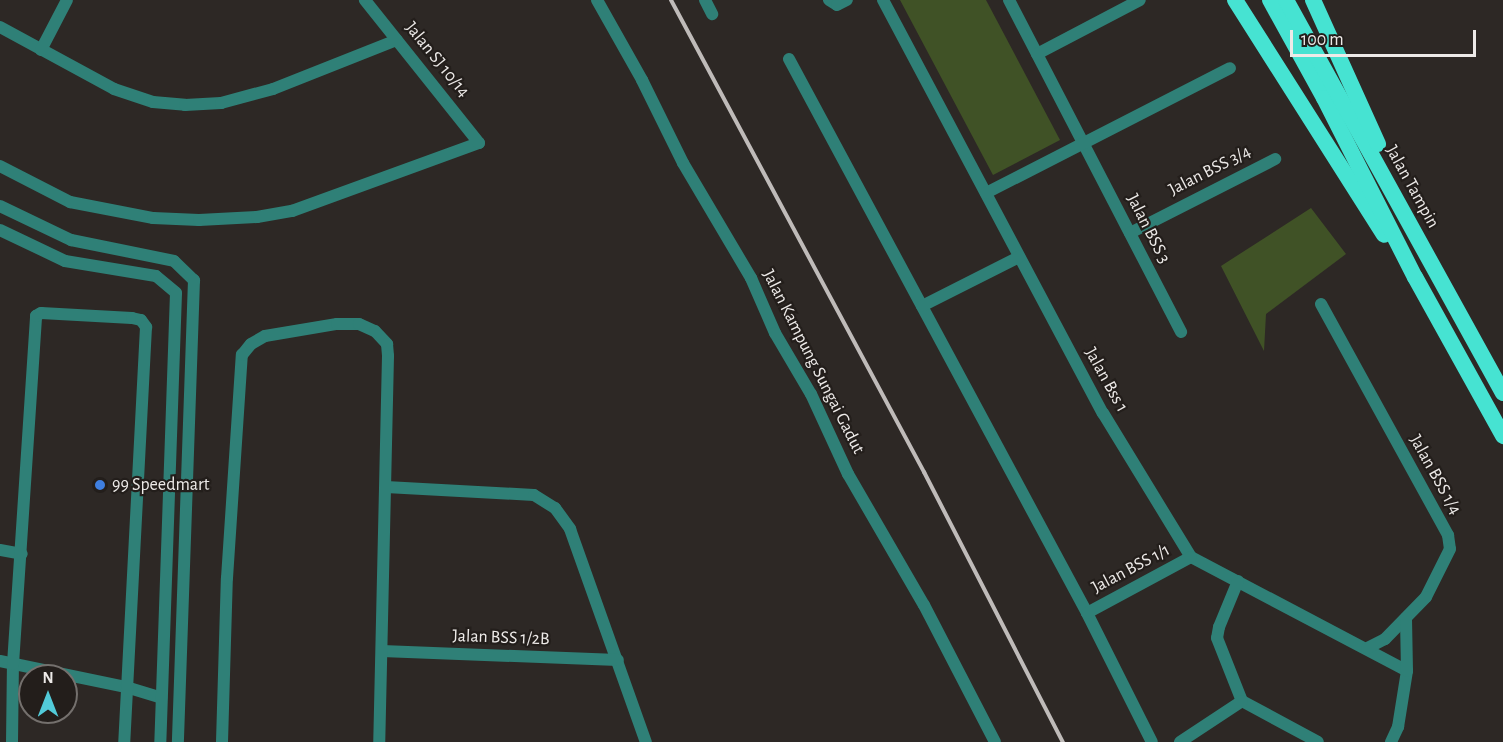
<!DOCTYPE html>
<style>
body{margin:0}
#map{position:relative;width:1503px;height:742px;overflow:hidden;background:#2d2825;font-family:"Alegreya Sans",sans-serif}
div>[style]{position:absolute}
.green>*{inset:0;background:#405226}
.minor>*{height:12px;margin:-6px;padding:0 6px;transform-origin:6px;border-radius:6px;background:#2f8077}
.tertiary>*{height:12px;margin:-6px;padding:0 6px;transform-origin:6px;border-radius:6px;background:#2f8077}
.trunk>*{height:16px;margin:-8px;padding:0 8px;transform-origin:8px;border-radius:8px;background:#46e3d2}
.rail>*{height:4px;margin:-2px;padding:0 2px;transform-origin:2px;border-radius:2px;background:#bfbbb9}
.dots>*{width:16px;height:16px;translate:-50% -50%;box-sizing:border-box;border:3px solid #231e1b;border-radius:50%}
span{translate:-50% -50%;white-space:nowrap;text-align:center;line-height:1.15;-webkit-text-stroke:4.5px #231e1b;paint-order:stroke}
.street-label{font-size:18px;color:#edeae8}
.poi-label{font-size:18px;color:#edeae8}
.left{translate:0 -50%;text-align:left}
.north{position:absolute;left:18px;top:664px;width:60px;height:60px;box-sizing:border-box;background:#231e1b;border:2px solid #74706d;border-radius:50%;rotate:0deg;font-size:16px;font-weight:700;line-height:24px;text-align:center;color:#edeae8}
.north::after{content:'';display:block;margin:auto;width:21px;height:27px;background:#52cbd9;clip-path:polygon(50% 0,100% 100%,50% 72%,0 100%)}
.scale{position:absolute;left:1290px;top:30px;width:186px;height:27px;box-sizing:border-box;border:3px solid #edeae8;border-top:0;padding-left:8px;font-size:18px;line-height:21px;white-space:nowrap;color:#edeae8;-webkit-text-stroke:4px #231e1b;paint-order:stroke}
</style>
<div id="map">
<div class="green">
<div style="clip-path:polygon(900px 0,986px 0,1060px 140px,993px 175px)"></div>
<div style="clip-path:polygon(1311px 208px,1346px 254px,1266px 314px,1264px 351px,1221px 266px)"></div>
</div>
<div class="minor">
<div style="left:597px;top:0;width:92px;rotate:60.6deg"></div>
<div style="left:642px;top:80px;width:93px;rotate:63.7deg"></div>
<div style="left:683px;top:163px;width:134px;rotate:59.4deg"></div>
<div style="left:751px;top:278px;width:60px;rotate:66.4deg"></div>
<div style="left:775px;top:333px;width:71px;rotate:59.5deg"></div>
<div style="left:811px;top:394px;width:88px;rotate:65.2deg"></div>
<div style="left:848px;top:474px;width:151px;rotate:59.9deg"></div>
<div style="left:924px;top:605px;width:154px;rotate:62.6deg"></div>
<div style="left:705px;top:0;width:16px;rotate:63deg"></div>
<div style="left:883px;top:0;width:468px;rotate:62deg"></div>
<div style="left:1103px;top:413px;width:169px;rotate:58.6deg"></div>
<div style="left:1191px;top:557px;width:244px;rotate:27.8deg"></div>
<div style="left:1009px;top:0;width:374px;rotate:62.6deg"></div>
<div style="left:0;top:27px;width:130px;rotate:28.5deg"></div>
<div style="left:114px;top:89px;width:41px;rotate:18.4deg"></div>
<div style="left:153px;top:102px;width:32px;rotate:5deg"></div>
<div style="left:185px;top:105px;width:36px;rotate:-3deg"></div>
<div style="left:221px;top:103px;width:54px;rotate:-15.1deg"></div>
<div style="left:273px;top:89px;width:133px;rotate:-21.6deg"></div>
<div style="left:41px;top:50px;width:56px;rotate:-62.5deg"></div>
<div style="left:1037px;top:54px;width:116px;rotate:-27.7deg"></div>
<div style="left:789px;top:59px;width:629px;rotate:61.72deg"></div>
<div style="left:1087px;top:613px;width:144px;rotate:63.3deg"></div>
<div style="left:0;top:166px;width:79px;rotate:27.2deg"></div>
<div style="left:70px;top:202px;width:85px;rotate:10.9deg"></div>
<div style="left:153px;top:218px;width:46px;rotate:2.5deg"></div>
<div style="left:199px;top:220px;width:58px;rotate:-3deg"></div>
<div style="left:257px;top:217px;width:36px;rotate:-10deg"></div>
<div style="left:292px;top:211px;width:199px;rotate:-20deg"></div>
<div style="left:479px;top:143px;width:183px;rotate:-128.6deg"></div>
<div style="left:986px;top:193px;width:274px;rotate:-27.1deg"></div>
<div style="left:1130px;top:233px;width:163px;rotate:-27deg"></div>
<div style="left:1321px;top:304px;width:264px;rotate:61.2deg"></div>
<div style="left:1448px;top:535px;width:14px;rotate:82deg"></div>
<div style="left:1450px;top:549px;width:54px;rotate:116.6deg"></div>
<div style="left:1426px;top:597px;width:59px;rotate:134.3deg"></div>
<div style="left:1385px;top:639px;width:20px;rotate:153deg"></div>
<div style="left:922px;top:306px;width:109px;rotate:-26.8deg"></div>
<div style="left:386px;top:487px;width:148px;rotate:3.1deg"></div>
<div style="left:534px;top:495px;width:25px;rotate:32deg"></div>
<div style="left:555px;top:508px;width:26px;rotate:54deg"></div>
<div style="left:570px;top:529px;width:226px;rotate:70.4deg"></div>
<div style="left:0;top:550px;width:22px;rotate:10deg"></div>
<div style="left:1238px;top:581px;width:50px;rotate:112.4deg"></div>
<div style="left:1219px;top:627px;width:11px;rotate:100deg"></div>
<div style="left:1217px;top:638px;width:68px;rotate:68.4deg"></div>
<div style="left:1242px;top:701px;width:86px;rotate:28.3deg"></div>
<div style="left:1087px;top:613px;width:118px;rotate:-28.3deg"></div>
<div style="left:382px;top:651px;width:236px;rotate:2.2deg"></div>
<div style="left:0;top:661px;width:129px;rotate:11.7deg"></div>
<div style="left:126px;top:687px;width:37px;rotate:17deg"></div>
<div style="left:12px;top:742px;width:78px;rotate:-89.3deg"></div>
<div style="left:13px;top:664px;width:349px;rotate:-86.2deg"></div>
<div style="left:36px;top:316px;width:6px;rotate:-31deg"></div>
<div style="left:41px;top:313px;width:91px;rotate:3.1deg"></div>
<div style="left:132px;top:318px;width:9px;rotate:13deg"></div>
<div style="left:141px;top:320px;width:9px;rotate:54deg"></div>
<div style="left:146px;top:327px;width:416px;rotate:93deg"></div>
<div style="left:222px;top:742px;width:164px;rotate:-88.3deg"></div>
<div style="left:227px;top:578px;width:224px;rotate:-86.2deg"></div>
<div style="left:242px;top:355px;width:14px;rotate:-51deg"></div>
<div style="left:251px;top:344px;width:16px;rotate:-30deg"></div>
<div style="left:265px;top:336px;width:73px;rotate:-9.5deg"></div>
<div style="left:337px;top:324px;width:22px"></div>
<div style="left:359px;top:324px;width:17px;rotate:24deg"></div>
<div style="left:375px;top:331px;width:18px;rotate:47deg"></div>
<div style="left:387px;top:344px;width:12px;rotate:85deg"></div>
<div style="left:388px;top:356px;width:386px;rotate:91.3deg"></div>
<div style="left:1180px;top:742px;width:74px;rotate:-33.5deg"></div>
<div style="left:1391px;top:742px;width:17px;rotate:-65deg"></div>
<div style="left:1398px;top:727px;width:57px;rotate:-80.9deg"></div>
<div style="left:1407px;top:671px;width:53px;rotate:-91.1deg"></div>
</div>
<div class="tertiary">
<div style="left:829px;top:0;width:9px;rotate:32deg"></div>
<div style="left:837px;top:5px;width:11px;rotate:-27deg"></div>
<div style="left:0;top:206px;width:79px;rotate:25.6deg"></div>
<div style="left:71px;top:240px;width:105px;rotate:11.5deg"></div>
<div style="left:174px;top:261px;width:28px;rotate:44deg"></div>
<div style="left:194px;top:280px;width:462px;rotate:92deg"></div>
<div style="left:0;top:230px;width:72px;rotate:25.5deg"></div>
<div style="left:65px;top:261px;width:92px;rotate:9.4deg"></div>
<div style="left:156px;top:276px;width:26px;rotate:40deg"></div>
<div style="left:176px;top:293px;width:449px;rotate:92deg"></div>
</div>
<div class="trunk">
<div style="left:1235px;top:0;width:278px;rotate:57.6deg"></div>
<div style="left:1270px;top:0;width:112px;rotate:61.1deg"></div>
<div style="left:1324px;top:98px;width:201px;rotate:63.1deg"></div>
<div style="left:1415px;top:277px;width:182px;rotate:61deg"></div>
<div style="left:1286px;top:0;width:449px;rotate:61.1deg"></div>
<div style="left:1313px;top:0;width:158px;rotate:65.7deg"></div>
</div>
<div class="rail">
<div style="left:671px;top:0;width:536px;rotate:61.81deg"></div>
<div style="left:924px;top:472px;width:304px;rotate:62.8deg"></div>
</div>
<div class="dots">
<div style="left:100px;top:485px;background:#3f7fe0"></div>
</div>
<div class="street-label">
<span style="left:437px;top:60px;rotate:51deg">Jalan SJ 10/14</span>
<span style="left:1210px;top:171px;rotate:-27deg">Jalan BSS 3/4</span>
<span style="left:1412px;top:187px;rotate:61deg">Jalan Tampin</span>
<span style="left:1148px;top:229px;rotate:63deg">Jalan BSS 3</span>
<span style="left:813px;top:362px;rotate:63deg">Jalan Kampung Sungai Gadut</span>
<span style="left:1106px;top:380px;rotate:61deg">Jalan Bss 1</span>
<span style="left:1435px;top:475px;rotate:61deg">Jalan BSS 1/4</span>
<span style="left:1131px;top:569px;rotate:-28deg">Jalan BSS 1/1</span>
<span style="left:501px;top:638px;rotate:2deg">Jalan BSS 1/2B</span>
</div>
<div class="poi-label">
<span class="left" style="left:112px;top:485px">99 Speedmart</span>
</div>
<div class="north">N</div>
<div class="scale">100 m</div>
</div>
